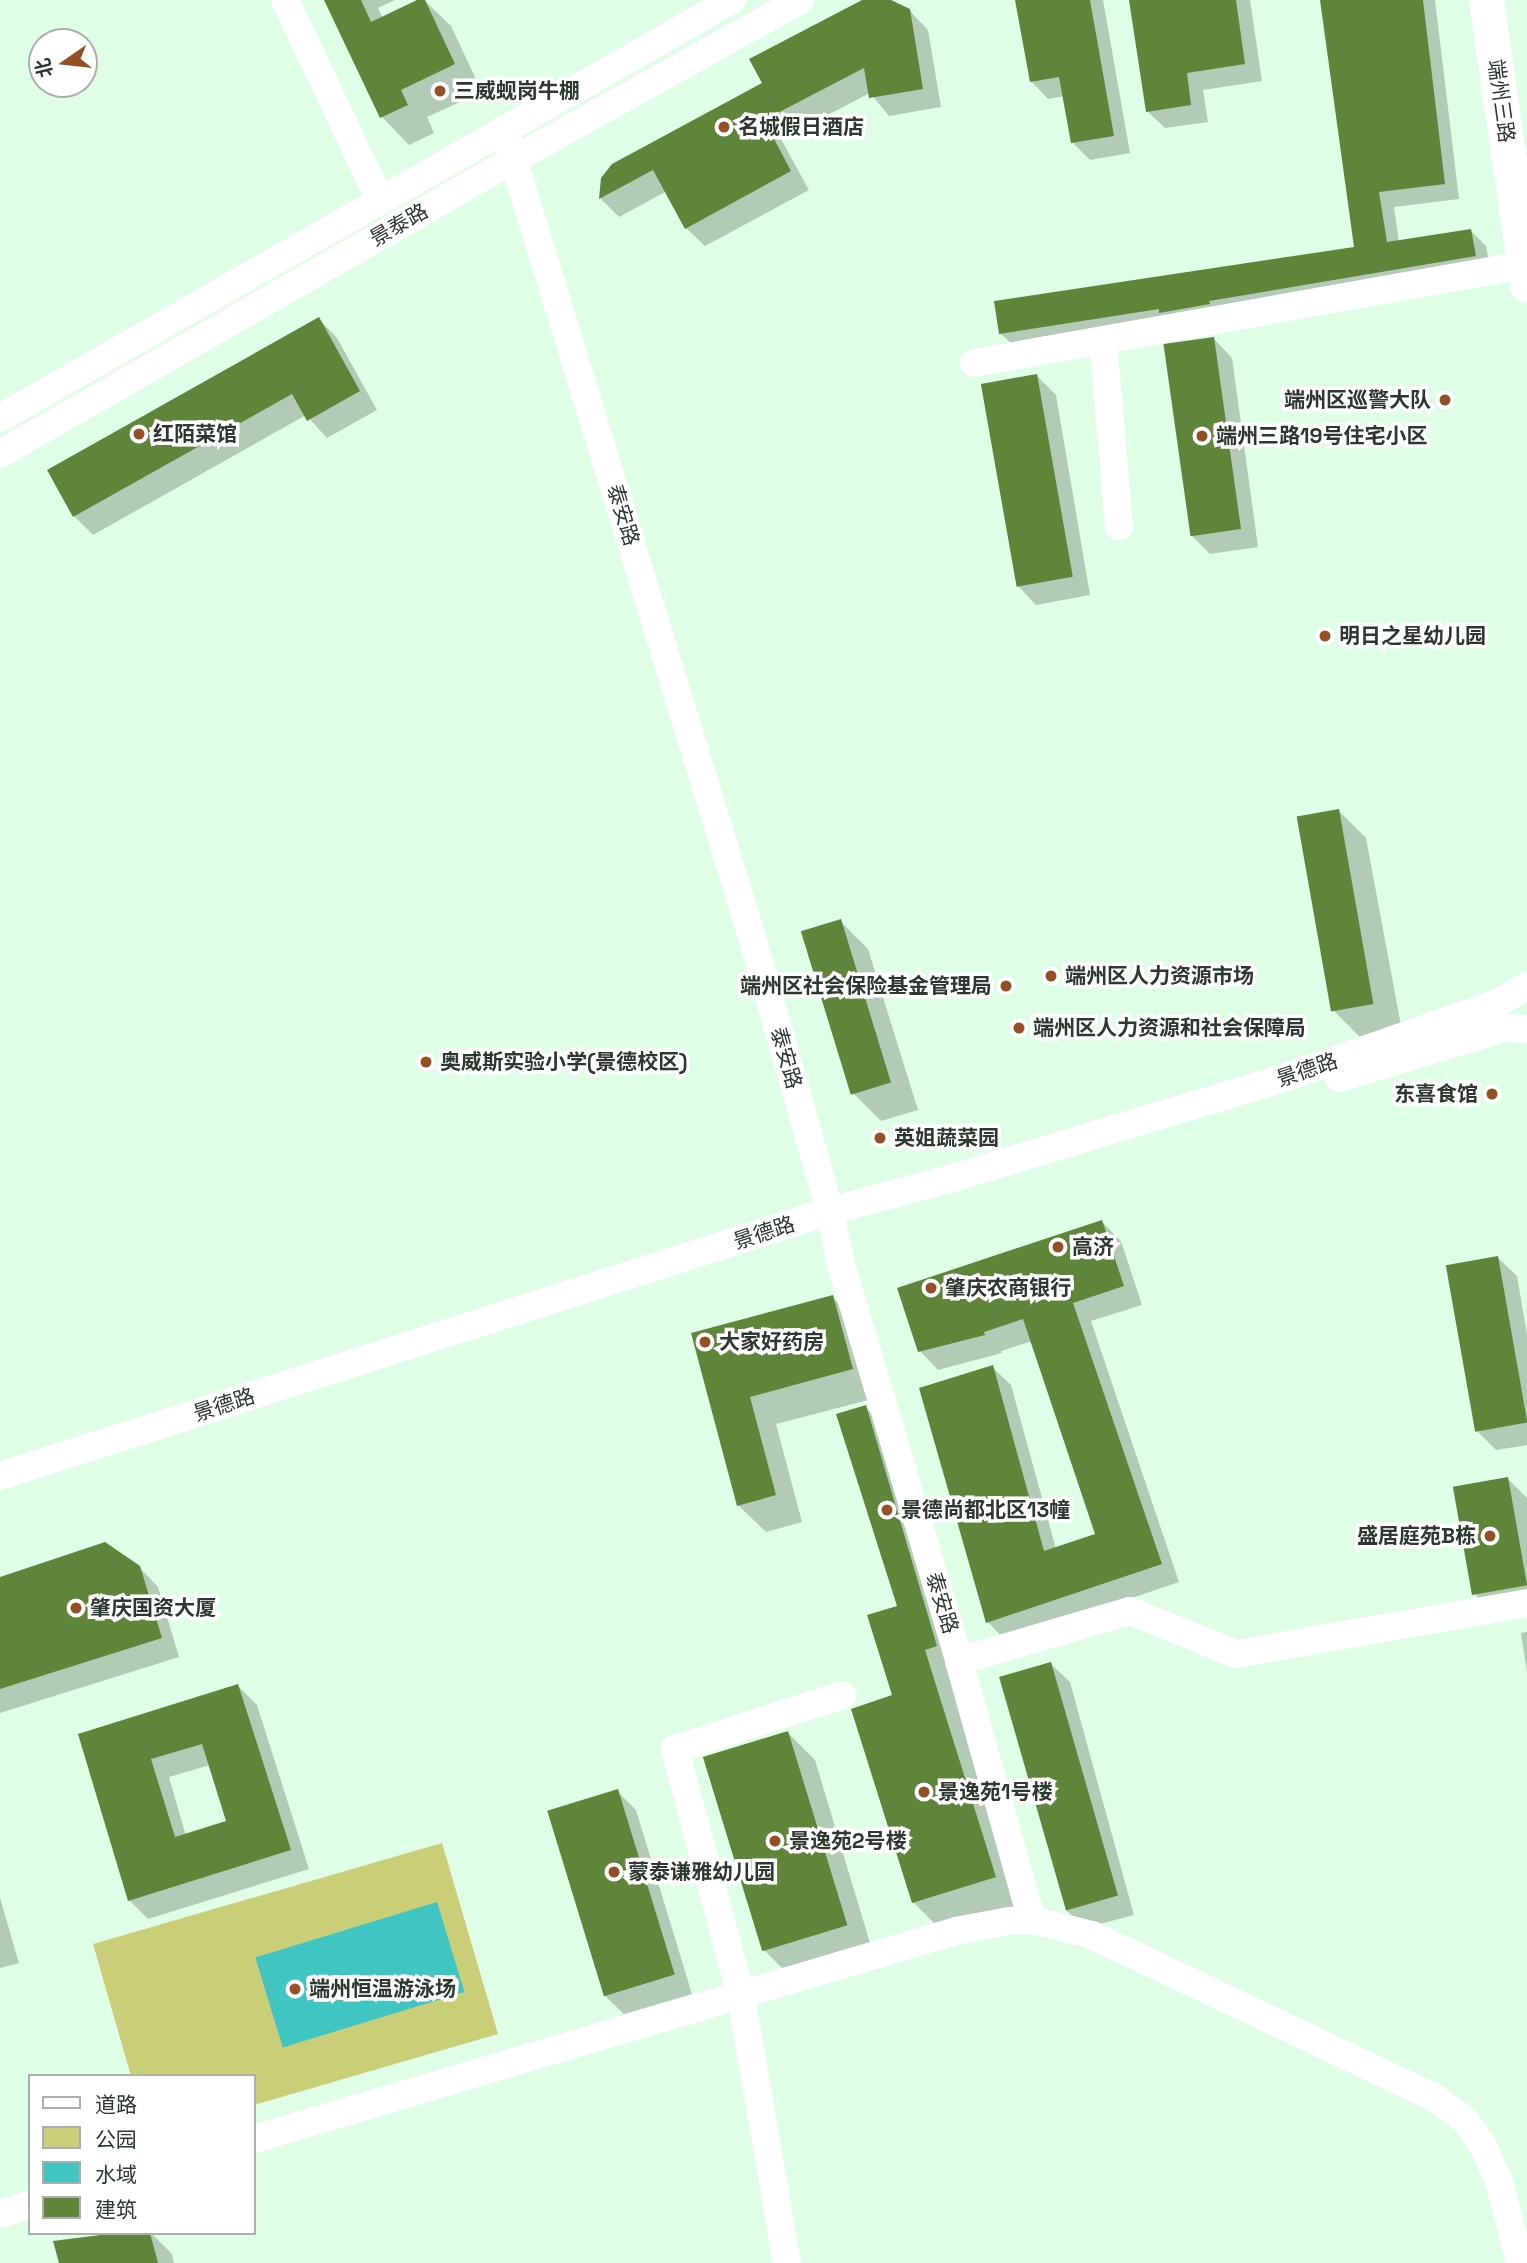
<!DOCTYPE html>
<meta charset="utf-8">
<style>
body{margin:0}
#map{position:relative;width:1527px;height:2263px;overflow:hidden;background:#defee5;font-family:"Space Grotesk","Noto Sans SC",sans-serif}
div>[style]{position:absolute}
.green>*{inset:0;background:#cace79}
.water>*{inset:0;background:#40c5c2;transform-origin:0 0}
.shadow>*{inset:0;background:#0003}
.building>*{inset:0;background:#5f853a;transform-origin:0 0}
.minor>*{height:28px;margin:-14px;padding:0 14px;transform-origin:14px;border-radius:14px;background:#fff}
.major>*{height:35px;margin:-17.5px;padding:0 17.5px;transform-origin:17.5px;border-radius:17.5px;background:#fff}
.dots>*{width:19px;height:19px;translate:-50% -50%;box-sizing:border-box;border:4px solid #fff;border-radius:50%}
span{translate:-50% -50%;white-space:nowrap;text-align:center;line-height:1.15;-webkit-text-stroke:7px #fff;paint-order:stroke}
.poi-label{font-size:21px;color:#2c392f;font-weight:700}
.left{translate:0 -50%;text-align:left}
.right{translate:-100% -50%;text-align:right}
.street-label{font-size:21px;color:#2c392f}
.legend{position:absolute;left:28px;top:2074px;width:228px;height:161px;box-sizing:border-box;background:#fff;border:2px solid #abb0ac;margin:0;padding:9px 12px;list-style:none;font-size:21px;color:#2c392f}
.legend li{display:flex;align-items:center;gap:14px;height:35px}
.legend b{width:35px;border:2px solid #abb0ac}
.north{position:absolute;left:28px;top:28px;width:70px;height:70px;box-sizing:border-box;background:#fff;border:2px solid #abb0ac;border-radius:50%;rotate:256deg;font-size:19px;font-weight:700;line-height:28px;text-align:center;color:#2c392f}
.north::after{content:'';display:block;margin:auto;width:24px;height:32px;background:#944f25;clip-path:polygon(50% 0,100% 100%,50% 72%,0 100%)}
</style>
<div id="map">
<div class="green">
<div style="clip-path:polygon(442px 1843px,498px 2034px,254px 2105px,254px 2076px,131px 2076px,93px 1944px)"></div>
</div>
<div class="water">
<div style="left:437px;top:1902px;width:94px;height:190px;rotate:73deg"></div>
</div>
<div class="shadow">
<div style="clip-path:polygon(326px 0,395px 0,378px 8px,383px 19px,424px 0,451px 26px,482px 92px,427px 117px,434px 133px,409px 145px,382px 117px)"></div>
<div style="clip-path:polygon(866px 0,887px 0,909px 10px,928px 30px,941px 107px,889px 116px,870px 93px,781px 139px,809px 190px,705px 246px,686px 228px,667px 191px,619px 217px,601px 199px,603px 179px,764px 83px)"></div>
<div style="clip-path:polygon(1017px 0,1103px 0,1130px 153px,1090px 160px,1072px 142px,1064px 96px,1048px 99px,1031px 81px)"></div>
<div style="clip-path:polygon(1131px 0,1250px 0,1262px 81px,1203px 90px,1208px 122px,1165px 128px,1147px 111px)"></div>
<div style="clip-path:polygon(1321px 0,1435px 0,1459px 199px,1394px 207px,1399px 242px,1471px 231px,1486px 246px,1491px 271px,1016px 348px,1000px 333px,1356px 248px)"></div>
<div style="clip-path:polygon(319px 319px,337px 338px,377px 410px,327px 438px,306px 415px,93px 535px,74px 516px,49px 471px)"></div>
<div style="clip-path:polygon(1214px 339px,1232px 358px,1258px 547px,1210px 554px,1191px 535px)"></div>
<div style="clip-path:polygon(1037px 376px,1056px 395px,1090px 595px,1036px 605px,1018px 586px)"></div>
<div style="clip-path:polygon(1339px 811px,1366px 838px,1402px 1031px,1361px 1038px,1334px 1011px)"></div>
<div style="clip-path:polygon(840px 921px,868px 949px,918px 1110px,881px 1121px,854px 1094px)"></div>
<div style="clip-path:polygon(1102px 1222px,1121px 1241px,1142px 1305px,1091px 1321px,1179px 1582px,1006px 1641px,988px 1622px,992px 1367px,1011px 1385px,1056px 1549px,1097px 1535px,1032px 1341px,1001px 1351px,1002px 1353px,938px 1370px,920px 1351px)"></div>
<div style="clip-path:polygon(1498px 1258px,1517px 1276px,1527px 1334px,1527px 1445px,1496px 1450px,1478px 1432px)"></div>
<div style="clip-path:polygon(832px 1297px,860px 1324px,880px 1397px,776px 1424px,802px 1522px,766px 1532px,738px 1505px,693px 1334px)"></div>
<div style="clip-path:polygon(865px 1407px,897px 1439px,1026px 1909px,945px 1934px,913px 1902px,894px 1696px,899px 1607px)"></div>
<div style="clip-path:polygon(1508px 1479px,1527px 1498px,1527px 1616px,1501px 1621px,1474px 1593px)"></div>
<div style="clip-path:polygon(139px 1567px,158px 1587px,179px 1657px,0 1713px,0 1579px)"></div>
<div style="clip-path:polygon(1527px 1632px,1527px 1673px,1521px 1633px)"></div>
<div style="clip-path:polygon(1051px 1664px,1070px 1682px,1134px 1915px,1085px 1928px,1066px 1910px,1001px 1677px)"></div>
<div style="clip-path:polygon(evenodd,238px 1686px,257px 1705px,309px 1869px,148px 1919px,129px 1900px,80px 1735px,238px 1686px,210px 1765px,229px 1823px,186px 1836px,169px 1777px,210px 1765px)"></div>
<div style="clip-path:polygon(788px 1733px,815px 1760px,873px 1953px,791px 1977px,764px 1950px)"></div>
<div style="clip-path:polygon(617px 1791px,636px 1810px,692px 1994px,624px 2014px,605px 1996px)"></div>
<div style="clip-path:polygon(0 1898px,19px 1963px,0 1968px)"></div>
<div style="clip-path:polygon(130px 2233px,151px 2233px,172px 2254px,174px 2263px,61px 2263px)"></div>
</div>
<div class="building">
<div style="clip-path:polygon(324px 0,361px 0,371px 22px,417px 0,425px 0,455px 64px,401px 90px,408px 105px,380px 118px)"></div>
<div style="clip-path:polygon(862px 0,891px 0,910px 9px,923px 89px,869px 98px,864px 68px,764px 120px,791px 171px,685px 229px,653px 170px,599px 199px,601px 178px,612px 164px,762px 83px,749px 59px)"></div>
<div style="clip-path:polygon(1015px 0,1090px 0,1114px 136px,1071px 143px,1059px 77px,1030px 82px)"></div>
<div style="clip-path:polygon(1129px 0,1236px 0,1245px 64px,1187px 73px,1191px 105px,1146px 112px)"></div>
<div style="clip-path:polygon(1320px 0,1423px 0,1445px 184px,1379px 192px,1387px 242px,1471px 229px,1476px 256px,1209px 301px,1210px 304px,1159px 313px,1159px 309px,999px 334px,994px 301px,1354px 247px)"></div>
<div style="clip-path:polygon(319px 317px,360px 391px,307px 421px,292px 394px,73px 517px,47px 470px)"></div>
<div style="left:1214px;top:337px;width:194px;height:51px;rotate:82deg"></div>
<div style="left:1037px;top:374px;width:206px;height:57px;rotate:80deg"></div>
<div style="left:1339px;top:809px;width:198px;height:43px;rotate:80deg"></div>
<div style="left:841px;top:919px;width:171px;height:42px;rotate:73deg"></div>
<div style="clip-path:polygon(1102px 1220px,1124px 1286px,1073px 1303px,1162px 1564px,986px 1623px,919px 1388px,993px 1365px,1044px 1551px,1095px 1534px,1023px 1319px,984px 1332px,985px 1335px,918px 1352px,897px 1288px)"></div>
<div style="left:1498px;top:1256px;width:169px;height:53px;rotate:80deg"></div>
<div style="clip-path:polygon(833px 1295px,853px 1369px,750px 1397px,776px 1495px,737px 1506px,691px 1333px)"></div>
<div style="clip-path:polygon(866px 1405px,937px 1646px,925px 1650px,996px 1877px,912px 1903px,851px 1709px,892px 1695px,867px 1615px,897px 1606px,836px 1414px)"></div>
<div style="left:1508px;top:1477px;width:110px;height:56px;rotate:80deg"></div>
<div style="clip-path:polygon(105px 1542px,140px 1566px,162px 1638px,0 1689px,0 1577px)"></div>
<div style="left:1051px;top:1662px;width:243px;height:54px;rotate:74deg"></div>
<div style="clip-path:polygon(evenodd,238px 1684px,291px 1850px,128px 1901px,78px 1734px,238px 1684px,202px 1744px,226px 1821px,175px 1837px,151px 1759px,202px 1744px)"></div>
<div style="left:788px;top:1731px;width:203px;height:89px;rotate:73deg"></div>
<div style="left:618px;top:1789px;width:194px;height:74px;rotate:73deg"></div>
<div style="clip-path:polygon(116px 2233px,150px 2233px,158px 2263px,59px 2263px,53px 2241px)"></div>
</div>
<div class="minor">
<div style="left:285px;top:0;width:221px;rotate:64.6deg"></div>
<div style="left:504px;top:129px;width:845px;rotate:72.94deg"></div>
<div style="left:752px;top:937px;width:285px;rotate:74.1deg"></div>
<div style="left:830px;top:1211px;width:54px;rotate:78.3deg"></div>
<div style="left:841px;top:1264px;width:414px;rotate:73.4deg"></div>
<div style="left:959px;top:1661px;width:269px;rotate:74.3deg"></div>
<div style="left:1103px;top:340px;width:187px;rotate:85.1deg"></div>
<div style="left:974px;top:363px;width:559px;rotate:-10.1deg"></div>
<div style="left:0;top:418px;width:843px;rotate:-29.73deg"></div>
<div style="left:0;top:454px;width:591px;rotate:-29.82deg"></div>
<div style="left:513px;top:160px;width:329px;rotate:-29.1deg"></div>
<div style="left:1339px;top:1078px;width:173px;rotate:-16.8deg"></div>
<div style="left:1505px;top:1028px;width:22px;rotate:3deg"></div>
<div style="left:0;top:1476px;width:871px;rotate:-17.71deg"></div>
<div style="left:830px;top:1211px;width:120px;rotate:-15deg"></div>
<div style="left:946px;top:1180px;width:366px;rotate:-16.8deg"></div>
<div style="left:1296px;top:1074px;width:216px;rotate:-19.4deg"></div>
<div style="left:1500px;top:1002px;width:31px;rotate:-31deg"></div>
<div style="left:959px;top:1661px;width:178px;rotate:-16.3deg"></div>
<div style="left:1130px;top:1611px;width:114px;rotate:22.1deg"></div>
<div style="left:1236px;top:1654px;width:295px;rotate:-9.9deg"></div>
<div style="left:254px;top:2139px;width:732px;rotate:-16.5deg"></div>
<div style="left:956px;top:1931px;width:54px;rotate:-10.7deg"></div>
<div style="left:1009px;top:1921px;width:23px;rotate:-2deg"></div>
<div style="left:1032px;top:1920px;width:62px;rotate:14deg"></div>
<div style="left:1092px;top:1935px;width:380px;rotate:25.4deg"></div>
<div style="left:1435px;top:2098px;width:36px;rotate:36deg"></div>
<div style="left:1464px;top:2119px;width:31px;rotate:54deg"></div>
<div style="left:1482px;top:2144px;width:41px;rotate:65.3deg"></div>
<div style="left:1499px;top:2181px;width:85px;rotate:75.6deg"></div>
<div style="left:0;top:2214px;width:31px;rotate:-17deg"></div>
<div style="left:787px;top:2263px;width:271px;rotate:-99.8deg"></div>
<div style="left:741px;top:1996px;width:256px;rotate:-105deg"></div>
<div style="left:675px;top:1749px;width:176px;rotate:-17.8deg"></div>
</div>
<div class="major">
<div style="left:1486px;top:0;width:288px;rotate:81.8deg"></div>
</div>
<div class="dots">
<div style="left:440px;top:91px;background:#944f25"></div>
<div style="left:724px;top:127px;background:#944f25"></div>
<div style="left:1445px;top:400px;background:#944f25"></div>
<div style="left:139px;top:434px;background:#944f25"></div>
<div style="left:1202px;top:436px;background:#944f25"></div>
<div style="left:1325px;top:636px;background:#944f25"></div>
<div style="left:1051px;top:976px;background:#944f25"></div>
<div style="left:1006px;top:986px;background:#944f25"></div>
<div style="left:1019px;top:1028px;background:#944f25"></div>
<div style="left:426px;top:1062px;background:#944f25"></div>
<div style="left:1492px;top:1094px;background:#944f25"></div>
<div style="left:880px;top:1138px;background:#944f25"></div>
<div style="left:1058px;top:1247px;background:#944f25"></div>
<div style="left:931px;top:1288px;background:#944f25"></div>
<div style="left:705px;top:1342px;background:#944f25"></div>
<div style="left:887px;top:1510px;background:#944f25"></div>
<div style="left:1490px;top:1536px;background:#944f25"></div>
<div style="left:76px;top:1608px;background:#944f25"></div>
<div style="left:924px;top:1792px;background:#944f25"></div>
<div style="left:775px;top:1841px;background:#944f25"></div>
<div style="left:614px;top:1872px;background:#944f25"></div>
<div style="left:295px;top:1989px;background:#944f25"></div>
</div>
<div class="poi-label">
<span class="left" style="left:454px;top:91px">三威蚬岗牛棚</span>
<span class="left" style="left:738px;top:127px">名城假日酒店</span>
<span class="right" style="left:1431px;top:400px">端州区巡警大队</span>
<span class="left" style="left:153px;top:434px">红陌菜馆</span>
<span class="left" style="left:1216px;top:436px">端州三路19号住宅小区</span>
<span class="left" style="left:1339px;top:636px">明日之星幼儿园</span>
<span class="left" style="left:1065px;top:976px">端州区人力资源市场</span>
<span class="right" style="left:992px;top:986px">端州区社会保险基金管理局</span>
<span class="left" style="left:1033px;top:1028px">端州区人力资源和社会保障局</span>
<span class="left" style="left:440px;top:1062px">奥威斯实验小学(景德校区)</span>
<span class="right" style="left:1478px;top:1094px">东喜食馆</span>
<span class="left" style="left:894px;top:1138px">英姐蔬菜园</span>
<span class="left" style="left:1072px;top:1247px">高济</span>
<span class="left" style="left:945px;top:1288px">肇庆农商银行</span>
<span class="left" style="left:719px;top:1342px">大家好药房</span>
<span class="left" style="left:901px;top:1510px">景德尚都北区13幢</span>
<span class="right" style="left:1476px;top:1536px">盛居庭苑B栋</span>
<span class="left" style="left:90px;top:1608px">肇庆国资大厦</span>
<span class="left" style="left:938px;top:1792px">景逸苑1号楼</span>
<span class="left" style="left:789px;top:1841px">景逸苑2号楼</span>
<span class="left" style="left:628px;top:1872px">蒙泰谦雅幼儿园</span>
<span class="left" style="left:309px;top:1989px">端州恒温游泳场</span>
</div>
<div class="street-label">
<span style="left:1501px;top:101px;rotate:82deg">端州三路</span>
<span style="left:399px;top:225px;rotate:-30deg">景泰路</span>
<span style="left:623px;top:515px;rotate:73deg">泰安路</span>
<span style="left:786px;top:1058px;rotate:74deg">泰安路</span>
<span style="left:1307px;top:1070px;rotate:-19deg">景德路</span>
<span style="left:764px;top:1233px;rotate:-18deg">景德路</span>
<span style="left:224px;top:1405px;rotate:-18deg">景德路</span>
<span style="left:942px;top:1603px;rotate:73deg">泰安路</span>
</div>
<ul class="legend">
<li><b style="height:9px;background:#fff"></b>道路</li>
<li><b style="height:19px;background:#cace79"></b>公园</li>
<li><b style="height:19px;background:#40c5c2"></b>水域</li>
<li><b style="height:19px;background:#5f853a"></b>建筑</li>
</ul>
<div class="north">北</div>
</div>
